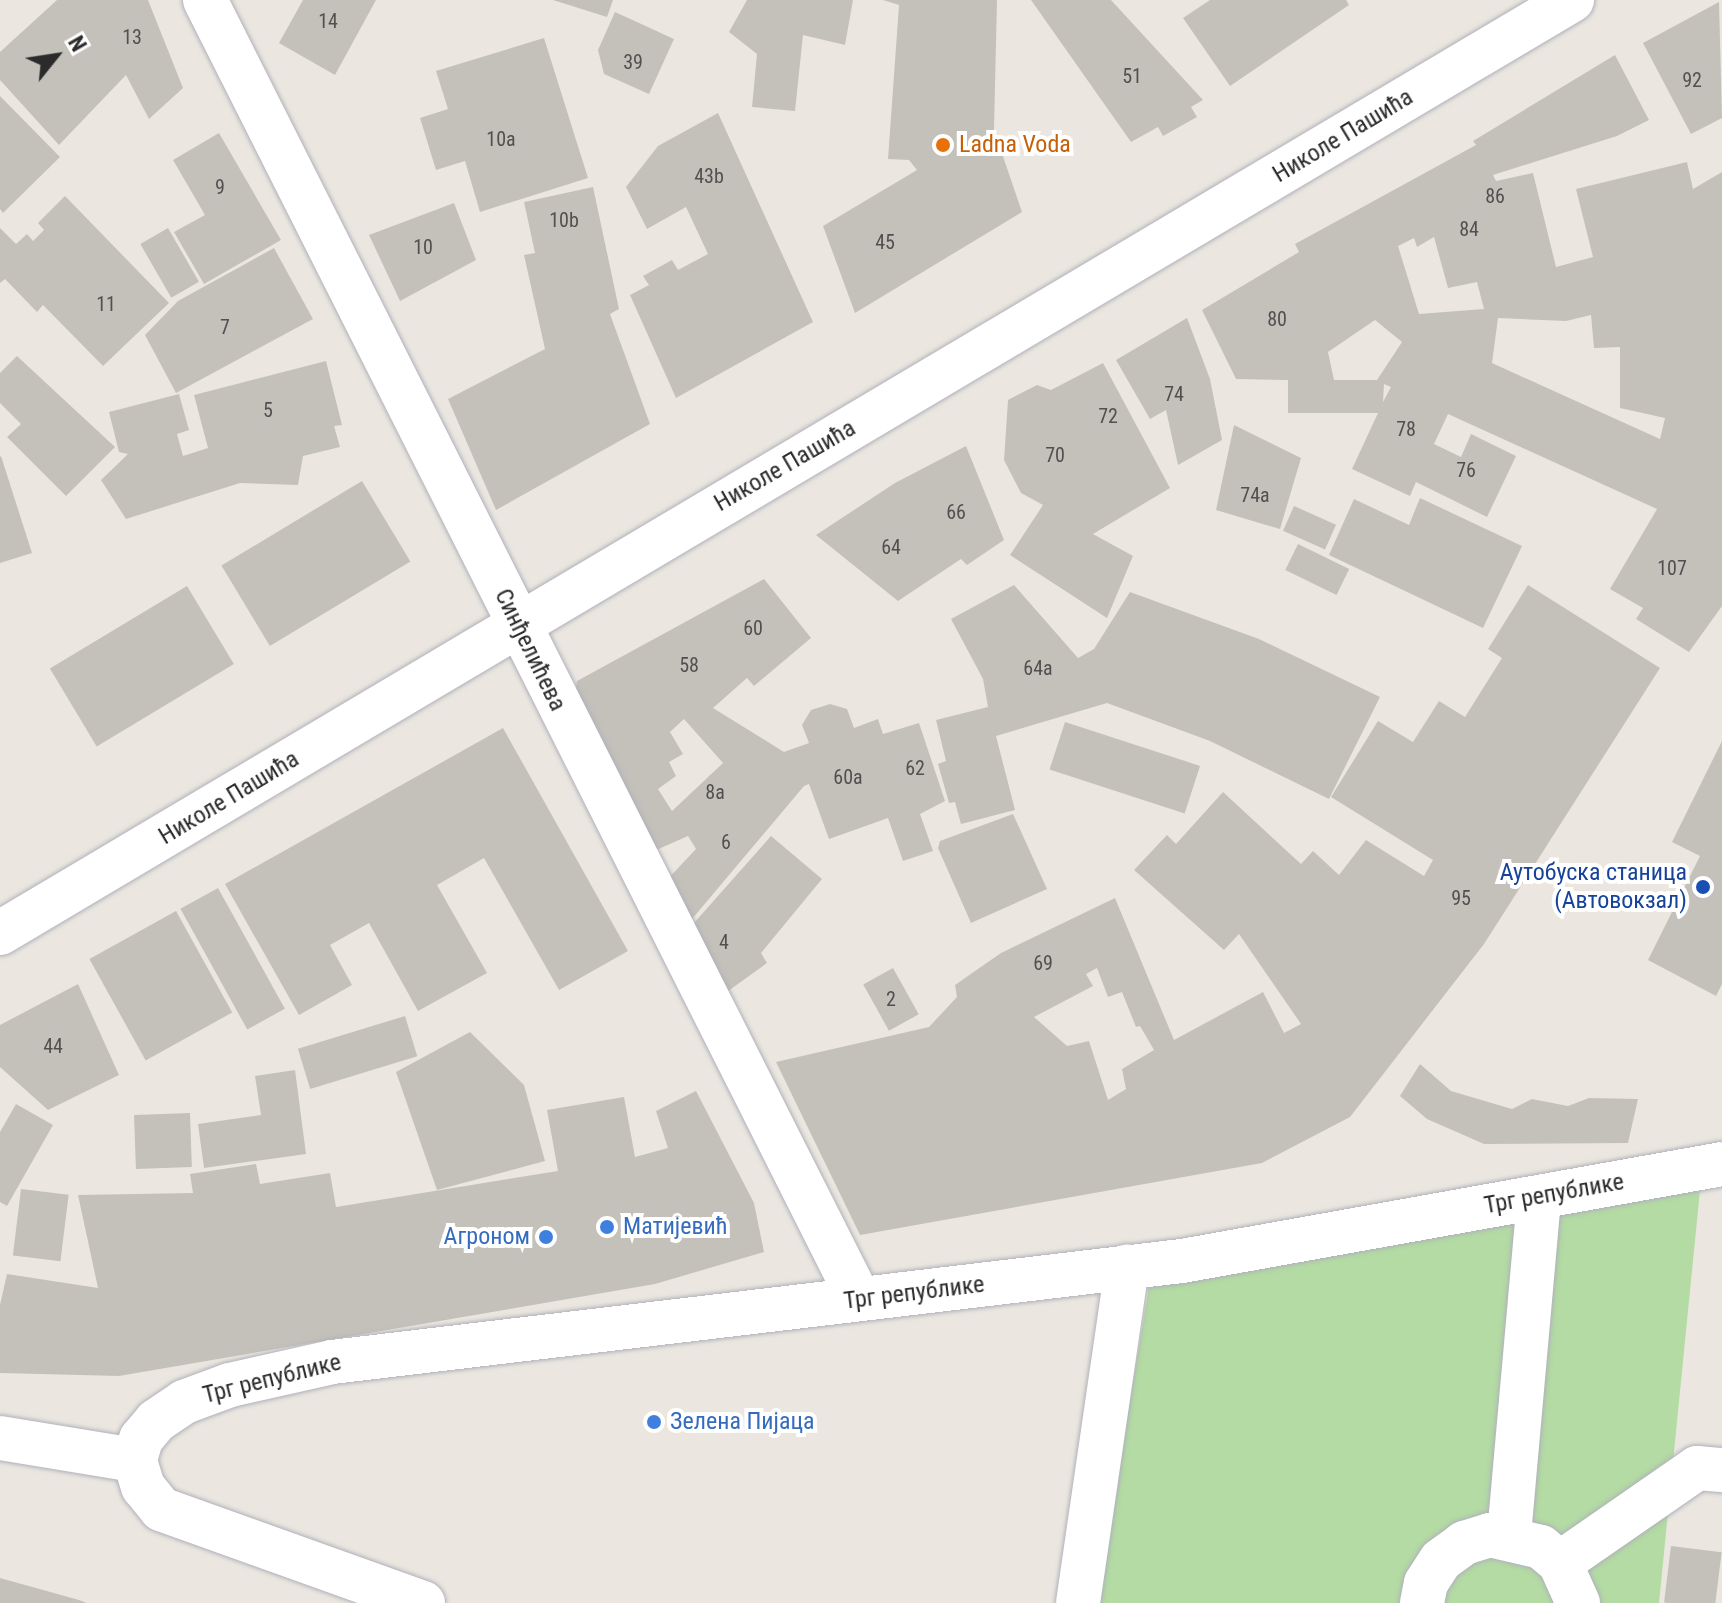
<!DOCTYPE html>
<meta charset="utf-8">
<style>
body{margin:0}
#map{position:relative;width:1722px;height:1603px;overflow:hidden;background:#ebe7e0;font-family:"Roboto Condensed",sans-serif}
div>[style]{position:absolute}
.green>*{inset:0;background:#b3dba3}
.building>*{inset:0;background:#c4c1bb;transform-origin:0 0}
.roads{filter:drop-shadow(0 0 2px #b0b1ba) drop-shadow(0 0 2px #b0b1ba)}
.street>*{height:44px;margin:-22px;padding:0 22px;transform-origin:22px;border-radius:22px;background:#fff}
.secondary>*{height:44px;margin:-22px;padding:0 22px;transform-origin:22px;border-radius:22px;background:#fff}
.dots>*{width:22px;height:22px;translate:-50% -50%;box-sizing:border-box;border:4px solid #fff;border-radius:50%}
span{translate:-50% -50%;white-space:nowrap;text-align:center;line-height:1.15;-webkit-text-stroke:8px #fff;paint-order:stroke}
.number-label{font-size:20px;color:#51504f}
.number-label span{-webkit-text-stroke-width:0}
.street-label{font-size:24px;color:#2b2b2b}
.food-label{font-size:24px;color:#c56008}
.left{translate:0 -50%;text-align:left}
.transit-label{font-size:24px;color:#164399}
.right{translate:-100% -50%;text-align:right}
.shop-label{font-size:24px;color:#366cbe}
.north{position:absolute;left:16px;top:16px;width:80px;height:80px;-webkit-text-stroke:6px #fff;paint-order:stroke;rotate:60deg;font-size:22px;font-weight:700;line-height:32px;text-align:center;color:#2b2b2b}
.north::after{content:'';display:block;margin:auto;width:28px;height:36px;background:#2b2b2b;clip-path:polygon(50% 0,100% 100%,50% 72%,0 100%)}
</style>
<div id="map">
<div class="green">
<div style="clip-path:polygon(1702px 1170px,1659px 1603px,1096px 1603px,1155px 1251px)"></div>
</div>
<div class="building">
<div style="clip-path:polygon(57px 0,148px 0,183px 88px,149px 119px,126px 75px,59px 145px,0 80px,0 52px)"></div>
<div style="clip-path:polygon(303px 0,376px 0,335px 75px,279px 43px)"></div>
<div style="clip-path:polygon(553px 0,613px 0,607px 17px)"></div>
<div style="clip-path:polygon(747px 0,853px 0,845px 45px,803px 35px,795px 111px,752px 107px,757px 54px,729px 32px)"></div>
<div style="clip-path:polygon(883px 0,997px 0,994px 130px,1022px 212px,855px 313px,823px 226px,917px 170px,909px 160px,888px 159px,899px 5px)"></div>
<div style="clip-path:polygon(1031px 0,1111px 0,1203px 100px,1191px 107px,1197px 117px,1163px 136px,1158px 127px,1131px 142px)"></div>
<div style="clip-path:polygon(1210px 0,1346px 0,1349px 5px,1230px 86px,1183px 18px)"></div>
<div style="clip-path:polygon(1719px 2px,1722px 118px,1691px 134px,1643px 43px)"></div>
<div style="clip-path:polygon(615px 12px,674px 39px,649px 94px,604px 74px,598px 50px)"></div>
<div style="clip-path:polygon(544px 38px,588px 178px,480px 212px,465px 161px,436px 170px,420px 118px,448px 109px,436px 71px)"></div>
<div style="clip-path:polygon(evenodd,1615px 55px,1649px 120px,1617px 136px,1493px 175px,1496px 181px,1533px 173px,1556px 267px,1593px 257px,1576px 189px,1687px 162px,1693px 189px,1722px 172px,1722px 606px,1689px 652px,1636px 619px,1643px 608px,1610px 589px,1657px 509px,1448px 414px,1434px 444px,1461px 457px,1471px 434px,1516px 456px,1487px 517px,1416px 482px,1410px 496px,1352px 469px,1378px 413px,1288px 413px,1288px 380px,1236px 379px,1202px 310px,1299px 252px,1295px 244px,1476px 145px,1473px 141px,1615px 55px,1434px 237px,1448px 288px,1477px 282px,1484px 309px,1419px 314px,1398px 246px,1414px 238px,1417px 247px,1434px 237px,1615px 55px,1591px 315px,1594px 348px,1620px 347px,1620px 408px,1665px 418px,1660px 439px,1492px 363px,1498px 318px,1566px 321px,1591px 315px,1615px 55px,1375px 320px,1402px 342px,1377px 380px,1334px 380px,1328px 352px,1375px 320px,1615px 55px,1384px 384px,1391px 387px,1383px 402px,1384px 384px)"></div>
<div style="clip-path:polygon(0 96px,60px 157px,3px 213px,0 209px)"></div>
<div style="clip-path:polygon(718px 113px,813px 322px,676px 398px,630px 295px,649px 285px,643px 276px,672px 260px,678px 270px,708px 254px,686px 207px,647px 229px,626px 187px,658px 146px)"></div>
<div style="clip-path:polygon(219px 133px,281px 240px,204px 284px,174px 232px,205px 215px,173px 160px)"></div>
<div style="clip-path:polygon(593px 187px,619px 309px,610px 314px,650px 424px,496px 510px,448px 399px,545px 349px,524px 255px,535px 253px,524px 202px)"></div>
<div style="clip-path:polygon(65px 196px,169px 303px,103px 366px,43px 305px,37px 312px,5px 279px,0 283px,0 228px,16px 244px,27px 234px,33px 241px,44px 230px,38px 223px)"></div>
<div style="clip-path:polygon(454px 203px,476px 260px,400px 301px,369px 235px)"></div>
<div style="left:168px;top:228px;width:62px;height:32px;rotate:60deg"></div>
<div style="clip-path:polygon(274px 248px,313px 319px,176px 393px,145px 335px,178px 301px)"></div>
<div style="clip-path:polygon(1187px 318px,1210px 379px,1222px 440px,1178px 465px,1166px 410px,1150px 419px,1116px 360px)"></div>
<div style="clip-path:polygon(17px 356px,115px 447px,66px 496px,7px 437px,21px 424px,0 403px,0 373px)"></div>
<div style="clip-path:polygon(326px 361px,342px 425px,334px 426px,340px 447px,303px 456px,298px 485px,240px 483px,126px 519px,101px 480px,128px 454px,119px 452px,109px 412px,179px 394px,189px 430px,177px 434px,183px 456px,208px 448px,194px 395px)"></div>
<div style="clip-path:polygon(1103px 363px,1170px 488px,1093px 534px,1133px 556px,1107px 618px,1010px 555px,1043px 505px,1021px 493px,1004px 460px,1008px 400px,1037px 385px,1051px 390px)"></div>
<div style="clip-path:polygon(1234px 425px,1301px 458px,1280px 529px,1216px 510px)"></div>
<div style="clip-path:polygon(966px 446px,1004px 540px,967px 565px,961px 559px,898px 601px,816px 535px,895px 483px)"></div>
<div style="clip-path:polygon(1px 456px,32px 553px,0 563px,0 457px)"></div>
<div style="left:362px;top:481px;width:94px;height:164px;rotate:59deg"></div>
<div style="clip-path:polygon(1420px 498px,1522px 546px,1483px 628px,1329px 555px,1354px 499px,1409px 525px)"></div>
<div style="left:1294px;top:506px;width:46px;height:27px;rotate:24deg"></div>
<div style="left:1298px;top:544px;width:57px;height:29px;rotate:26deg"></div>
<div style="clip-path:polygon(evenodd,764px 579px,811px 638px,754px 686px,747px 678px,713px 708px,784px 752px,809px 743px,802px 725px,811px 710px,830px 704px,847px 709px,854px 728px,878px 719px,883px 734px,919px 723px,945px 801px,920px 814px,933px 851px,903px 861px,888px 818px,829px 839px,809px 784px,804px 786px,692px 919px,663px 884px,696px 849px,688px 836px,654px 851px,574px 701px,577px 681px,764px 579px,684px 719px,723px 763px,672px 811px,658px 789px,676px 776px,669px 762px,683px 754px,670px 732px,684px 719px)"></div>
<div style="clip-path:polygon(1014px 585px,1078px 658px,1094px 649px,1130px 592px,1259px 639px,1380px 697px,1329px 799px,1210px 741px,1107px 703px,996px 736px,1015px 810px,961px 824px,955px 802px,949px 803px,938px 764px,946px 761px,936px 720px,988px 707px,983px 679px,951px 619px)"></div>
<div style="clip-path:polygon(evenodd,1528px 585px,1660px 668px,1484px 944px,1350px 1117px,1262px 1163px,860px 1235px,776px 1062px,929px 1027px,957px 997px,955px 985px,1001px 953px,1115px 898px,1174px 1040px,1263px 992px,1284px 1033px,1301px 1024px,1239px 934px,1224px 950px,1134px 870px,1167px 835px,1176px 844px,1223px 792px,1301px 864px,1313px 851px,1339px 875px,1366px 840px,1424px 876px,1433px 860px,1331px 797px,1378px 721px,1413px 742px,1439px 701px,1465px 717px,1502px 658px,1488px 649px,1528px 585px,1097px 968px,1108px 997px,1122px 992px,1136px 1027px,1140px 1026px,1154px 1050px,1122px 1069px,1126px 1089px,1108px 1100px,1089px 1041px,1067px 1046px,1034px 1017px,1093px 986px,1086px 974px,1097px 968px)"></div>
<div style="left:187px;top:586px;width:91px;height:160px;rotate:59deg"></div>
<div style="left:1065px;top:722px;width:142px;height:50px;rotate:18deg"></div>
<div style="clip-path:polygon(503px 728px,628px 951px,559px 990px,484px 858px,437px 885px,487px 973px,418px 1011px,369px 923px,330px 945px,352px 985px,299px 1015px,225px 884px)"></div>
<div style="clip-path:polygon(1722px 741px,1722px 984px,1716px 996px,1648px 960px,1700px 856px,1672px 842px)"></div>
<div style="clip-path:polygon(1013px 814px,1047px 889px,971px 923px,938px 848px,940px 841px)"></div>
<div style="clip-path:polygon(771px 836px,822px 879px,761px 953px,767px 963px,724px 994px,686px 932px)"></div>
<div style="left:218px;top:888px;width:138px;height:43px;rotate:61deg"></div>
<div style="left:176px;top:911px;width:116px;height:99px;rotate:61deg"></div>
<div style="left:893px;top:968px;width:53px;height:34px;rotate:61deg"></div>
<div style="clip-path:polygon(78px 984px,119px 1075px,48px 1110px,0 1067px,0 1025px)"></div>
<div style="left:405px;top:1016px;width:42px;height:112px;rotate:73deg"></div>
<div style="clip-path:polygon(470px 1032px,524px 1085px,545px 1161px,437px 1190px,396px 1072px)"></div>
<div style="clip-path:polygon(1420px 1064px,1451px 1091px,1512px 1109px,1532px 1099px,1568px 1106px,1589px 1098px,1638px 1099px,1628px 1143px,1484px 1144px,1427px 1119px,1400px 1096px)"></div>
<div style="clip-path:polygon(295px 1070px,306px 1154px,204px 1168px,198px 1124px,261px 1115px,255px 1076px)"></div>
<div style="clip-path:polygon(696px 1091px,754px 1203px,764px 1252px,655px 1284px,119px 1376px,0 1373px,0 1305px,7px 1274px,98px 1288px,78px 1195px,193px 1193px,190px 1174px,256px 1164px,260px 1184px,330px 1173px,336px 1207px,558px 1171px,547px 1110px,624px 1097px,635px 1157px,668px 1148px,656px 1111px)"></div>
<div style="clip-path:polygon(16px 1104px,53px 1125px,7px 1206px,0 1202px,0 1132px)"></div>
<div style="left:190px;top:1113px;width:54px;height:56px;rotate:88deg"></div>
<div style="left:21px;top:1189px;width:48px;height:67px;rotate:7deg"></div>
<div style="left:1671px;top:1546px;width:51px;height:57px;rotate:7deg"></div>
<div style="clip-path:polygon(0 1578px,79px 1600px,87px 1603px,0 1603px)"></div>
</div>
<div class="roads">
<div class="street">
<div style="left:205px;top:0;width:1454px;rotate:63.28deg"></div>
<div style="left:0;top:1438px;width:137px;rotate:9.3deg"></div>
<div style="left:1509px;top:1535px;width:339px;rotate:-84.9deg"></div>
<div style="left:1560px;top:1563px;width:167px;rotate:-34.7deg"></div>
<div style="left:1697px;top:1468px;width:25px;rotate:5deg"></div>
<div style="left:423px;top:1603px;width:278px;rotate:-160.3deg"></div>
<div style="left:161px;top:1509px;width:28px;rotate:-129deg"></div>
<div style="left:143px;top:1487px;width:28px;rotate:-107deg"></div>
<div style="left:135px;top:1460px;width:22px;rotate:-74deg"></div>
<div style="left:141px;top:1439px;width:23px;rotate:-50deg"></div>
<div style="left:156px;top:1421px;width:34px;rotate:-34deg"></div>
<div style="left:184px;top:1402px;width:49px;rotate:-20.3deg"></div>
<div style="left:230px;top:1385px;width:105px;rotate:-12.7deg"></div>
<div style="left:332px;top:1362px;width:856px;rotate:-6.78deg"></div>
<div style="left:1182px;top:1261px;width:549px;rotate:-10.18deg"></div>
<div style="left:1078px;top:1603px;width:340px;rotate:-81.7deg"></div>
<div style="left:1422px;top:1603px;width:20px;rotate:-79deg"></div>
<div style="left:1426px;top:1583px;width:27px;rotate:-57deg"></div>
<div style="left:1441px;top:1560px;width:29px;rotate:-36deg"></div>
<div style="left:1464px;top:1543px;width:27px;rotate:-17deg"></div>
<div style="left:1490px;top:1535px;width:52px;rotate:13.2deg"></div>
<div style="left:1541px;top:1547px;width:25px;rotate:40deg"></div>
<div style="left:1560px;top:1563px;width:44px;rotate:65.8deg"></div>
</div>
<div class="secondary">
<div style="left:0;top:933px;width:1828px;rotate:-30.69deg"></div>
</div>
</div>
<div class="dots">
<div style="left:943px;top:145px;background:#e8710a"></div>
<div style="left:1703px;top:887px;background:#1a4fb4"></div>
<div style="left:607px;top:1227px;background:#3f7fe0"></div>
<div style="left:546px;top:1237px;background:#3f7fe0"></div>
<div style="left:654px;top:1422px;background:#3f7fe0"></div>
</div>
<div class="number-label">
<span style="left:328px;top:21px">14</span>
<span style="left:132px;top:37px">13</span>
<span style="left:633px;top:62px">39</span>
<span style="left:1132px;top:76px">51</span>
<span style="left:1692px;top:80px">92</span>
<span style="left:501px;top:139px">10a</span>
<span style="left:709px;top:176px">43b</span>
<span style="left:220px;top:187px">9</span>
<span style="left:1495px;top:196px">86</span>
<span style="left:564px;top:220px">10b</span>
<span style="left:1469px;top:229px">84</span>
<span style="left:885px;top:242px">45</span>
<span style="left:423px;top:247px">10</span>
<span style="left:106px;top:304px">11</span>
<span style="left:1277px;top:319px">80</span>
<span style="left:225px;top:327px">7</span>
<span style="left:1174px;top:394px">74</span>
<span style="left:268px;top:410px">5</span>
<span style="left:1108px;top:416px">72</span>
<span style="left:1406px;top:429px">78</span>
<span style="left:1055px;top:455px">70</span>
<span style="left:1466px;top:470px">76</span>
<span style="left:1255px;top:495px">74a</span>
<span style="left:956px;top:512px">66</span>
<span style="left:891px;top:547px">64</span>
<span style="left:1672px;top:568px">107</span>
<span style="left:753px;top:628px">60</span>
<span style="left:689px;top:665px">58</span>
<span style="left:1038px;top:668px">64a</span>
<span style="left:915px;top:768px">62</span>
<span style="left:848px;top:777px">60a</span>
<span style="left:715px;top:792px">8a</span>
<span style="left:726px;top:842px">6</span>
<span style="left:1461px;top:898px">95</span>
<span style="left:724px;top:942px">4</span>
<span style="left:1043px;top:963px">69</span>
<span style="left:891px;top:999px">2</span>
<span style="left:53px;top:1046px">44</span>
</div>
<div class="street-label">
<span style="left:1343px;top:136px;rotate:-31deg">Николе Пашића</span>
<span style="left:785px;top:466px;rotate:-30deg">Николе Пашића</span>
<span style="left:530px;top:650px;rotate:64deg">Синђелићева</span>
<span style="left:229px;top:798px;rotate:-31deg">Николе Пашића</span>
<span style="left:1554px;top:1194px;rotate:-10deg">Трг републике</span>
<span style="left:914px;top:1293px;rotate:-7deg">Трг републике</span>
<span style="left:272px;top:1379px;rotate:-14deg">Трг републике</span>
</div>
<div class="food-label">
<span class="left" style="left:959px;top:145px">Ladna Voda</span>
</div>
<div class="transit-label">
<span class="right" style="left:1687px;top:887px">Аутобуска станица<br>(Автовокзал)</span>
</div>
<div class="shop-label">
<span class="left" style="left:623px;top:1227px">Матијевић</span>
<span class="right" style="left:530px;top:1237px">Агроном</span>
<span class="left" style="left:670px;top:1422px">Зелена Пијаца</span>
</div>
<div class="north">N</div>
</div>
